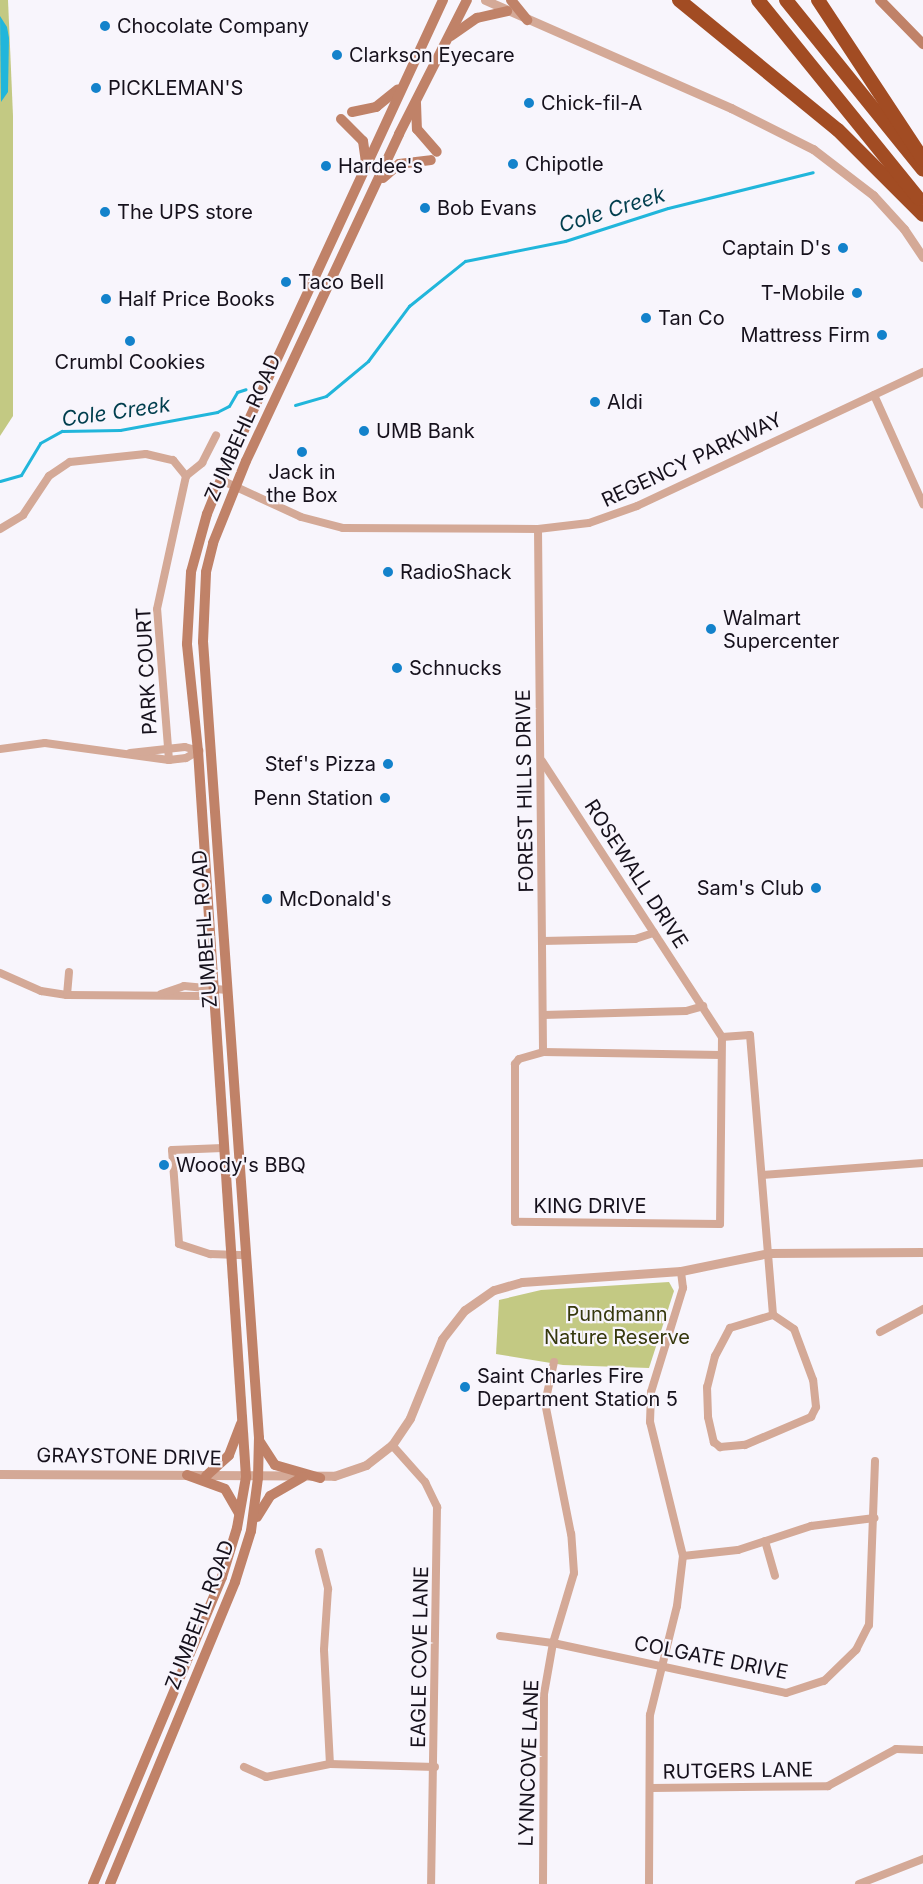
<!DOCTYPE html>
<style>
body{margin:0}
#map{position:relative;width:923px;height:1884px;overflow:hidden;background:#f8f5fc;font-family:Inter,sans-serif}
div>[style]{position:absolute}
.green>*{inset:0;background:#c3c983}
.water>*{inset:0;background:#21b6db}
.stream>*{height:3px;margin:-1.5px;padding:0 1.5px;transform-origin:1.5px;border-radius:1.5px;background:#21b6db}
.minor>*{height:8px;margin:-4px;padding:0 4px;transform-origin:4px;border-radius:4px;background:#d4a997}
.tertiary>*{height:9px;margin:-4.5px;padding:0 4.5px;transform-origin:4.5px;border-radius:4.5px;background:#d4a997}
.secondary>*{height:10px;margin:-5px;padding:0 5px;transform-origin:5px;border-radius:5px;background:#c08268}
.motorway>*{height:14px;margin:-7px;padding:0 7px;transform-origin:7px;border-radius:7px;background:#a24c23}
.dots>*{width:16px;height:16px;translate:-50% -50%;box-sizing:border-box;border:3px solid #f8f5fc;border-radius:50%}
span{translate:-50% -50%;white-space:nowrap;text-align:center;line-height:1.15;-webkit-text-stroke:4.5px #f8f5fc;paint-order:stroke}
.poi-label{font-size:20px;color:#16111c}
.left{translate:0 -50%;text-align:left}
.right{translate:-100% -50%;text-align:right}
.street-label{font-size:20px;color:#16111c}
.park-label{font-size:20px;color:#36380d}
.water-label{font-size:21px;color:#003e4e;font-style:italic}
</style>
<div id="map">
<div class="green">
<div style="clip-path:polygon(0 0,8px 0,13px 116px,13px 416px,0 436px)"></div>
<div style="clip-path:polygon(669px 1282px,674px 1291px,649px 1368px,563px 1365px,496px 1354px,499px 1300px,541px 1290px)"></div>
</div>
<div class="water">
<div style="clip-path:polygon(0 16px,7px 27px,9px 38px,8px 92px,1px 102px)"></div>
</div>
<div class="stream">
<div style="left:295px;top:405px;width:32px;rotate:-16deg"></div>
<div style="left:326px;top:396px;width:55px;rotate:-39.8deg"></div>
<div style="left:368px;top:361px;width:69px;rotate:-53.3deg"></div>
<div style="left:409px;top:306px;width:72px;rotate:-38.8deg"></div>
<div style="left:465px;top:261px;width:102px;rotate:-11.3deg"></div>
<div style="left:565px;top:241px;width:108px;rotate:-17.8deg"></div>
<div style="left:668px;top:208px;width:149px;rotate:-13.9deg"></div>
<div style="left:0;top:481px;width:22px;rotate:-16deg"></div>
<div style="left:21px;top:475px;width:37px;rotate:-59deg"></div>
<div style="left:40px;top:443px;width:25px;rotate:-29deg"></div>
<div style="left:62px;top:431px;width:58px;rotate:-1deg"></div>
<div style="left:120px;top:430px;width:99px;rotate:-10.5deg"></div>
<div style="left:217px;top:412px;width:13px;rotate:-27deg"></div>
<div style="left:229px;top:406px;width:16px;rotate:-60deg"></div>
<div style="left:237px;top:392px;width:9px;rotate:-18deg"></div>
</div>
<div class="minor">
<div style="left:874px;top:395px;width:120px;rotate:65.8deg"></div>
<div style="left:221px;top:480px;width:88px;rotate:24.8deg"></div>
<div style="left:301px;top:517px;width:43px;rotate:14.7deg"></div>
<div style="left:343px;top:528px;width:195px;rotate:0.3deg"></div>
<div style="left:538px;top:529px;width:51px;rotate:-6.7deg"></div>
<div style="left:589px;top:523px;width:51px;rotate:-19.5deg"></div>
<div style="left:637px;top:506px;width:316px;rotate:-25.1deg"></div>
<div style="left:0;top:529px;width:27px;rotate:-31deg"></div>
<div style="left:23px;top:515px;width:47px;rotate:-56.3deg"></div>
<div style="left:49px;top:476px;width:25px;rotate:-34deg"></div>
<div style="left:70px;top:462px;width:76px;rotate:-6deg"></div>
<div style="left:146px;top:454px;width:28px;rotate:13deg"></div>
<div style="left:173px;top:460px;width:21px;rotate:51deg"></div>
<div style="left:538px;top:529px;width:523px;rotate:89.45deg"></div>
<div style="left:0;top:749px;width:45px;rotate:-7.6deg"></div>
<div style="left:45px;top:743px;width:125px;rotate:7.8deg"></div>
<div style="left:169px;top:760px;width:17px;rotate:-7deg"></div>
<div style="left:186px;top:758px;width:14px;rotate:-30deg"></div>
<div style="left:130px;top:753px;width:55px;rotate:-6.2deg"></div>
<div style="left:185px;top:747px;width:15px;rotate:16deg"></div>
<div style="left:169px;top:760px;width:151px;rotate:-94.5deg"></div>
<div style="left:157px;top:609px;width:136px;rotate:-77.7deg"></div>
<div style="left:186px;top:476px;width:21px;rotate:-39deg"></div>
<div style="left:202px;top:463px;width:31px;rotate:-63deg"></div>
<div style="left:542px;top:761px;width:330px;rotate:56.9deg"></div>
<div style="left:722px;top:1037px;width:187px;rotate:90.6deg"></div>
<div style="left:720px;top:1224px;width:205px;rotate:-179.4deg"></div>
<div style="left:515px;top:1222px;width:158px;rotate:-90deg"></div>
<div style="left:515px;top:1064px;width:6px;rotate:-51deg"></div>
<div style="left:519px;top:1059px;width:25px;rotate:-16deg"></div>
<div style="left:543px;top:1052px;width:178px;rotate:1deg"></div>
<div style="left:542px;top:941px;width:93px;rotate:-1.2deg"></div>
<div style="left:635px;top:939px;width:20px;rotate:-18deg"></div>
<div style="left:0;top:973px;width:45px;rotate:23.7deg"></div>
<div style="left:41px;top:991px;width:26px;rotate:9deg"></div>
<div style="left:67px;top:995px;width:137px;rotate:0.4deg"></div>
<div style="left:204px;top:996px;width:10px;rotate:-37deg"></div>
<div style="left:161px;top:994px;width:24px;rotate:-19deg"></div>
<div style="left:184px;top:986px;width:43px;rotate:5.3deg"></div>
<div style="left:67px;top:995px;width:23px;rotate:-85deg"></div>
<div style="left:543px;top:1015px;width:143px;rotate:-1.6deg"></div>
<div style="left:686px;top:1011px;width:18px;rotate:-16deg"></div>
<div style="left:722px;top:1037px;width:28px;rotate:-4deg"></div>
<div style="left:750px;top:1035px;width:281px;rotate:85.3deg"></div>
<div style="left:773px;top:1315px;width:45px;rotate:163.2deg"></div>
<div style="left:730px;top:1328px;width:32px;rotate:118deg"></div>
<div style="left:715px;top:1356px;width:32px;rotate:104deg"></div>
<div style="left:707px;top:1387px;width:30px;rotate:88deg"></div>
<div style="left:708px;top:1417px;width:26px;rotate:77deg"></div>
<div style="left:714px;top:1442px;width:8px;rotate:40deg"></div>
<div style="left:720px;top:1447px;width:25px;rotate:-5deg"></div>
<div style="left:745px;top:1445px;width:72px;rotate:-23deg"></div>
<div style="left:811px;top:1417px;width:11px;rotate:-63deg"></div>
<div style="left:816px;top:1407px;width:27px;rotate:-96deg"></div>
<div style="left:813px;top:1380px;width:54px;rotate:-110.4deg"></div>
<div style="left:794px;top:1329px;width:25px;rotate:-146deg"></div>
<div style="left:223px;top:1148px;width:51px;rotate:177.8deg"></div>
<div style="left:172px;top:1150px;width:94px;rotate:85.7deg"></div>
<div style="left:179px;top:1244px;width:33px;rotate:18deg"></div>
<div style="left:210px;top:1254px;width:36px;rotate:2deg"></div>
<div style="left:762px;top:1175px;width:161px;rotate:-4.3deg"></div>
<div style="left:880px;top:1332px;width:49px;rotate:-28.1deg"></div>
<div style="left:392px;top:1445px;width:50px;rotate:48.3deg"></div>
<div style="left:425px;top:1482px;width:28px;rotate:64deg"></div>
<div style="left:437px;top:1507px;width:377px;rotate:90.9deg"></div>
<div style="left:765px;top:1541px;width:36px;rotate:74deg"></div>
<div style="left:319px;top:1552px;width:38px;rotate:76deg"></div>
<div style="left:328px;top:1589px;width:61px;rotate:93.8deg"></div>
<div style="left:324px;top:1650px;width:114px;rotate:87deg"></div>
<div style="left:683px;top:1556px;width:55px;rotate:-6.2deg"></div>
<div style="left:738px;top:1550px;width:77px;rotate:-18.2deg"></div>
<div style="left:811px;top:1526px;width:64px;rotate:-7.2deg"></div>
<div style="left:500px;top:1636px;width:53px;rotate:7.5deg"></div>
<div style="left:553px;top:1643px;width:238px;rotate:12.1deg"></div>
<div style="left:786px;top:1693px;width:40px;rotate:-18deg"></div>
<div style="left:824px;top:1681px;width:45px;rotate:-44.1deg"></div>
<div style="left:856px;top:1650px;width:28px;rotate:-63deg"></div>
<div style="left:869px;top:1625px;width:164px;rotate:-87.9deg"></div>
<div style="left:244px;top:1767px;width:24px;rotate:24deg"></div>
<div style="left:266px;top:1777px;width:65px;rotate:-11.5deg"></div>
<div style="left:330px;top:1764px;width:105px;rotate:1.6deg"></div>
<div style="left:651px;top:1788px;width:177px;rotate:-0.6deg"></div>
<div style="left:828px;top:1786px;width:77px;rotate:-28.6deg"></div>
<div style="left:896px;top:1749px;width:27px;rotate:2deg"></div>
<div style="left:543px;top:1884px;width:190px;rotate:-89.7deg"></div>
<div style="left:544px;top:1694px;width:52px;rotate:-80deg"></div>
<div style="left:553px;top:1643px;width:73px;rotate:-73.3deg"></div>
<div style="left:574px;top:1573px;width:39px;rotate:-94deg"></div>
<div style="left:571px;top:1534px;width:134px;rotate:-101.2deg"></div>
<div style="left:545px;top:1403px;width:42px;rotate:-77.6deg"></div>
<div style="left:649px;top:1884px;width:169px;rotate:-89.7deg"></div>
<div style="left:650px;top:1715px;width:112px;rotate:-76.1deg"></div>
<div style="left:677px;top:1606px;width:50px;rotate:-83.2deg"></div>
<div style="left:683px;top:1556px;width:138px;rotate:-103.8deg"></div>
<div style="left:650px;top:1422px;width:30px;rotate:-88deg"></div>
<div style="left:651px;top:1392px;width:109px;rotate:-72.9deg"></div>
<div style="left:683px;top:1288px;width:17px;rotate:-97deg"></div>
<div style="left:859px;top:1884px;width:69px;rotate:-21.3deg"></div>
</div>
<div class="tertiary">
<div style="left:485px;top:0;width:269px;rotate:23.7deg"></div>
<div style="left:731px;top:108px;width:92px;rotate:26.6deg"></div>
<div style="left:813px;top:149px;width:76px;rotate:37.5deg"></div>
<div style="left:873px;top:195px;width:46px;rotate:47.6deg"></div>
<div style="left:904px;top:229px;width:34px;rotate:56deg"></div>
<div style="left:0;top:1474px;width:334px;rotate:0.3deg"></div>
<div style="left:334px;top:1476px;width:34px;rotate:-19deg"></div>
<div style="left:366px;top:1465px;width:33px;rotate:-38deg"></div>
<div style="left:392px;top:1445px;width:32px;rotate:-56deg"></div>
<div style="left:410px;top:1418px;width:85px;rotate:-67.9deg"></div>
<div style="left:442px;top:1339px;width:37px;rotate:-52deg"></div>
<div style="left:465px;top:1310px;width:35px;rotate:-35deg"></div>
<div style="left:494px;top:1290px;width:29px;rotate:-16deg"></div>
<div style="left:522px;top:1282px;width:159px;rotate:-4deg"></div>
<div style="left:681px;top:1271px;width:90px;rotate:-11.6deg"></div>
<div style="left:769px;top:1253px;width:154px;rotate:-0.4deg"></div>
</div>
<div class="secondary">
<div style="left:511px;top:0;width:26px;rotate:51deg"></div>
<div style="left:880px;top:0;width:62px;rotate:45.7deg"></div>
<div style="left:451px;top:36px;width:32px;rotate:-35deg"></div>
<div style="left:477px;top:18px;width:31px;rotate:-13deg"></div>
<div style="left:416px;top:103px;width:26px;rotate:88deg"></div>
<div style="left:417px;top:129px;width:30px;rotate:49deg"></div>
<div style="left:352px;top:112px;width:25px;rotate:-12deg"></div>
<div style="left:376px;top:107px;width:28px;rotate:-39deg"></div>
<div style="left:341px;top:119px;width:31px;rotate:45deg"></div>
<div style="left:363px;top:141px;width:21px;rotate:82deg"></div>
<div style="left:383px;top:178px;width:21px;rotate:-41deg"></div>
<div style="left:399px;top:164px;width:32px;rotate:-7deg"></div>
<div style="left:260px;top:1442px;width:27px;rotate:57deg"></div>
<div style="left:275px;top:1465px;width:47px;rotate:16.1deg"></div>
<div style="left:187px;top:1475px;width:40px;rotate:20.2deg"></div>
<div style="left:225px;top:1489px;width:28px;rotate:60deg"></div>
<div style="left:206px;top:1476px;width:31px;rotate:-42deg"></div>
<div style="left:229px;top:1455px;width:33px;rotate:-69deg"></div>
<div style="left:257px;top:1517px;width:25px;rotate:-58deg"></div>
<div style="left:270px;top:1496px;width:38px;rotate:-30deg"></div>
<div style="left:93px;top:1884px;width:333px;rotate:-67.2deg"></div>
<div style="left:222px;top:1577px;width:51px;rotate:-73deg"></div>
<div style="left:237px;top:1528px;width:52px;rotate:-80deg"></div>
<div style="left:246px;top:1477px;width:728px;rotate:-93.78deg"></div>
<div style="left:198px;top:751px;width:108px;rotate:-95.9deg"></div>
<div style="left:187px;top:644px;width:72px;rotate:-86.8deg"></div>
<div style="left:191px;top:572px;width:60px;rotate:-74.6deg"></div>
<div style="left:207px;top:514px;width:37px;rotate:-68deg"></div>
<div style="left:221px;top:480px;width:529px;rotate:-65.18deg"></div>
<div style="left:110px;top:1884px;width:327px;rotate:-67.5deg"></div>
<div style="left:235px;top:1582px;width:53px;rotate:-72.6deg"></div>
<div style="left:251px;top:1531px;width:53px;rotate:-82.5deg"></div>
<div style="left:258px;top:1478px;width:40px;rotate:-88.6deg"></div>
<div style="left:259px;top:1438px;width:798px;rotate:-94.02deg"></div>
<div style="left:203px;top:642px;width:70px;rotate:-87.5deg"></div>
<div style="left:206px;top:572px;width:30px;rotate:-76deg"></div>
<div style="left:213px;top:543px;width:88px;rotate:-68.1deg"></div>
<div style="left:246px;top:461px;width:361px;rotate:-64.9deg"></div>
<div style="left:399px;top:134px;width:150px;rotate:-63.1deg"></div>
</div>
<div class="motorway">
<div style="left:679px;top:0;width:205px;rotate:39.3deg"></div>
<div style="left:838px;top:130px;width:120px;rotate:45deg"></div>
<div style="left:758px;top:0;width:256px;rotate:51deg"></div>
<div style="left:786px;top:0;width:218px;rotate:51.1deg"></div>
<div style="left:818px;top:0;width:191px;rotate:56.6deg"></div>
</div>
<div class="dots">
<div style="left:105px;top:26px;background:#1382cb"></div>
<div style="left:337px;top:55px;background:#1382cb"></div>
<div style="left:96px;top:88px;background:#1382cb"></div>
<div style="left:529px;top:103px;background:#1382cb"></div>
<div style="left:513px;top:164px;background:#1382cb"></div>
<div style="left:326px;top:166px;background:#1382cb"></div>
<div style="left:425px;top:208px;background:#1382cb"></div>
<div style="left:105px;top:212px;background:#1382cb"></div>
<div style="left:843px;top:248px;background:#1382cb"></div>
<div style="left:286px;top:282px;background:#1382cb"></div>
<div style="left:857px;top:293px;background:#1382cb"></div>
<div style="left:106px;top:299px;background:#1382cb"></div>
<div style="left:646px;top:318px;background:#1382cb"></div>
<div style="left:882px;top:335px;background:#1382cb"></div>
<div style="left:130px;top:341px;background:#1382cb"></div>
<div style="left:595px;top:402px;background:#1382cb"></div>
<div style="left:364px;top:431px;background:#1382cb"></div>
<div style="left:302px;top:452px;background:#1382cb"></div>
<div style="left:388px;top:572px;background:#1382cb"></div>
<div style="left:711px;top:629px;background:#1382cb"></div>
<div style="left:397px;top:668px;background:#1382cb"></div>
<div style="left:388px;top:764px;background:#1382cb"></div>
<div style="left:385px;top:798px;background:#1382cb"></div>
<div style="left:816px;top:888px;background:#1382cb"></div>
<div style="left:267px;top:899px;background:#1382cb"></div>
<div style="left:164px;top:1165px;background:#1382cb"></div>
<div style="left:465px;top:1387px;background:#1382cb"></div>
</div>
<div class="poi-label">
<span class="left" style="left:117px;top:26px">Chocolate Company</span>
<span class="left" style="left:349px;top:55px">Clarkson Eyecare</span>
<span class="left" style="left:108px;top:88px">PICKLEMAN'S</span>
<span class="left" style="left:541px;top:103px">Chick-fil-A</span>
<span class="left" style="left:525px;top:164px">Chipotle</span>
<span class="left" style="left:338px;top:166px">Hardee's</span>
<span class="left" style="left:437px;top:208px">Bob Evans</span>
<span class="left" style="left:117px;top:212px">The UPS store</span>
<span class="right" style="left:831px;top:248px">Captain D's</span>
<span class="left" style="left:298px;top:282px">Taco Bell</span>
<span class="right" style="left:845px;top:293px">T-Mobile</span>
<span class="left" style="left:118px;top:299px">Half Price Books</span>
<span class="left" style="left:658px;top:318px">Tan Co</span>
<span class="right" style="left:870px;top:335px">Mattress Firm</span>
<span style="left:130px;top:362px">Crumbl Cookies</span>
<span class="left" style="left:607px;top:402px">Aldi</span>
<span class="left" style="left:376px;top:431px">UMB Bank</span>
<span style="left:302px;top:484px">Jack in<br>the Box</span>
<span class="left" style="left:400px;top:572px">RadioShack</span>
<span class="left" style="left:723px;top:630px">Walmart<br>Supercenter</span>
<span class="left" style="left:409px;top:668px">Schnucks</span>
<span class="right" style="left:376px;top:764px">Stef's Pizza</span>
<span class="right" style="left:373px;top:798px">Penn Station</span>
<span class="right" style="left:804px;top:888px">Sam's Club</span>
<span class="left" style="left:279px;top:899px">McDonald's</span>
<span class="left" style="left:176px;top:1165px">Woody's BBQ</span>
<span class="left" style="left:477px;top:1388px">Saint Charles Fire<br>Department Station 5</span>
</div>
<div class="street-label">
<span style="left:243px;top:428px;rotate:-66deg">ZUMBEHL ROAD</span>
<span style="left:692px;top:460px;rotate:-25deg">REGENCY PARKWAY</span>
<span style="left:147px;top:671px;rotate:-93deg">PARK COURT</span>
<span style="left:525px;top:791px;rotate:-91deg">FOREST HILLS DRIVE</span>
<span style="left:636px;top:874px;rotate:57deg">ROSEWALL DRIVE</span>
<span style="left:205px;top:929px;rotate:-94deg">ZUMBEHL ROAD</span>
<span style="left:590px;top:1206px">KING DRIVE</span>
<span style="left:129px;top:1457px;rotate:1deg">GRAYSTONE DRIVE</span>
<span style="left:200px;top:1615px;rotate:-69deg">ZUMBEHL ROAD</span>
<span style="left:420px;top:1657px;rotate:-89deg">EAGLE COVE LANE</span>
<span style="left:711px;top:1658px;rotate:11deg">COLGATE DRIVE</span>
<span style="left:529px;top:1763px;rotate:-88deg">LYNNCOVE LANE</span>
<span style="left:738px;top:1771px;rotate:-1deg">RUTGERS LANE</span>
</div>
<div class="park-label">
<span style="left:617px;top:1326px">Pundmann<br>Nature Reserve</span>
</div>
<div class="water-label">
<span style="left:612px;top:210px;rotate:-17deg">Cole Creek</span>
<span style="left:116px;top:412px;rotate:-8deg">Cole Creek</span>
</div>
</div>
